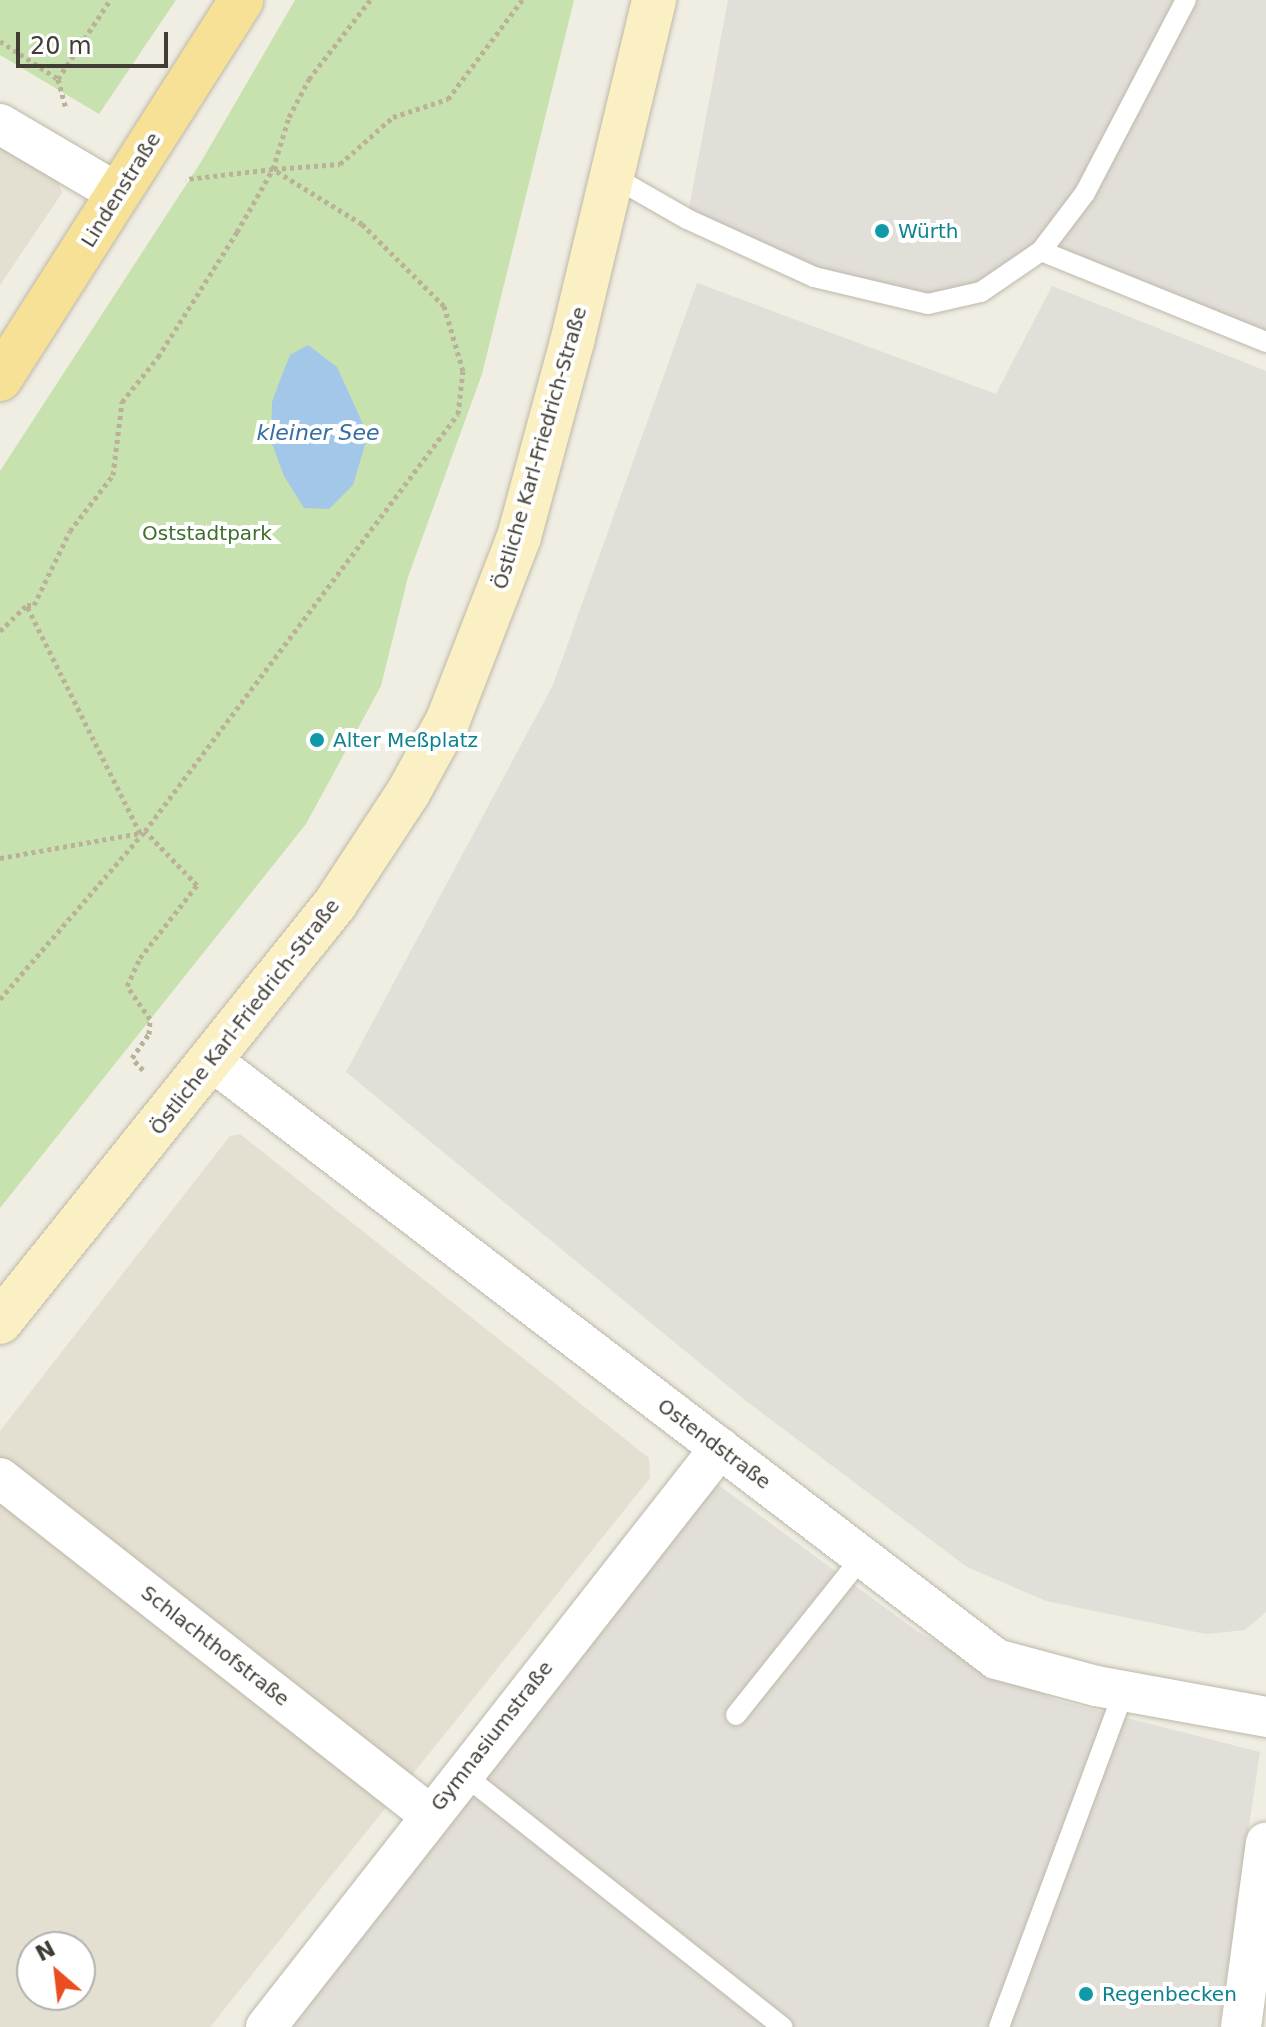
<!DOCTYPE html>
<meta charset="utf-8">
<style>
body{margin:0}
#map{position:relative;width:1266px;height:2027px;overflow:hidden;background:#f0ede3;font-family:"DejaVu Sans",sans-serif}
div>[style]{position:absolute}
.residential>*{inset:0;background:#e3dfd1}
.industrial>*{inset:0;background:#e2ded8}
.green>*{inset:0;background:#c7e2ae}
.water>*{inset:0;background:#a2c7e9}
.path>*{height:5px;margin-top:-2.5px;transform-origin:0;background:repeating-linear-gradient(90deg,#bbb199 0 4px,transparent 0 8px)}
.roads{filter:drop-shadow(0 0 2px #bdb8a9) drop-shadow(0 0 2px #bdb8a9)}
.lane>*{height:20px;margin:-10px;padding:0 10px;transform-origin:10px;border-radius:10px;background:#fff}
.street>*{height:40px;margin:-20px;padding:0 20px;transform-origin:20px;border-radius:20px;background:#fff}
.secondary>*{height:44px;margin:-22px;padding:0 22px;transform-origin:22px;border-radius:22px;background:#faf0c3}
.primary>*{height:44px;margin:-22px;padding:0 22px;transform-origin:22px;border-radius:22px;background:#f6e196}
.dots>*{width:22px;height:22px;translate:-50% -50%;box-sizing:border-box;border:4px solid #fff;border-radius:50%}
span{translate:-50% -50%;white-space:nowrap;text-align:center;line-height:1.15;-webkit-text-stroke:8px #fff;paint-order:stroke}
.street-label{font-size:20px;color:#413d34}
.culture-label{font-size:20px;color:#0d838f}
.left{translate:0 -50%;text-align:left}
.park-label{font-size:20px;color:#406e2c}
.water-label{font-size:22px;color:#366ea4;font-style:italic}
.north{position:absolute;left:16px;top:1931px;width:80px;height:80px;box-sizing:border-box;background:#fff;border:2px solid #b3b1ae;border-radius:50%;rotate:332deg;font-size:22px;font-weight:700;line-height:32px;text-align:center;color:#413d34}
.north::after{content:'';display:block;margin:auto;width:28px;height:36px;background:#e94d20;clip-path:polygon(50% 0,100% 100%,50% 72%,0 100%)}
.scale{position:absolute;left:16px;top:32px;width:152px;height:36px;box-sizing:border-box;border:4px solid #413d34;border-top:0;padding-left:10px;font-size:24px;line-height:28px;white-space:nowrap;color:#413d34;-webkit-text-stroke:6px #fff;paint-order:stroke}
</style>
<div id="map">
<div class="residential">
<div style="clip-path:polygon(0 143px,56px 175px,62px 193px,0 285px)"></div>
<div style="clip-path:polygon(evenodd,240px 1134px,649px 1458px,650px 1478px,210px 2027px,0 2027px,0 1431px,230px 1136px,240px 1134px,32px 1947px,80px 1947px,80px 1995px,32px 1995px,32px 1947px)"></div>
</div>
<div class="industrial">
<div style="clip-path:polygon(728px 0,1266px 0,1266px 342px,1042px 251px,981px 292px,928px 304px,877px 295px,687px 219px)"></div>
<div style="clip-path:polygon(697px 283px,996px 394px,1052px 286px,1266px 371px,1266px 1612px,1245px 1630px,1206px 1634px,1046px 1601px,967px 1567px,746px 1401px,346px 1072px,553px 685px)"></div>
<div style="clip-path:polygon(709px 1478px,918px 1632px,1056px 1700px,1260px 1752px,1219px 2027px,293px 2027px)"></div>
</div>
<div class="green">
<div style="clip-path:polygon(0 0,176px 0,99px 114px,0 55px)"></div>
<div style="clip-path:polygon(295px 0,574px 0,482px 374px,408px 577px,381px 686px,306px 824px,0 1208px,0 471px,201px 162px)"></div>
</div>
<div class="water">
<div style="clip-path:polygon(308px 345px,337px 367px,368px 435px,353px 485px,329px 509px,304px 508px,284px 476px,271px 441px,272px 402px,280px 380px,290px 355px)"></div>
</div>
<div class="path">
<div style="left:0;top:41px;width:69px;rotate:33.2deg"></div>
<div style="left:58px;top:79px;width:95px;rotate:-56.6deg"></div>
<div style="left:58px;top:79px;width:31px;rotate:75deg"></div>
<div style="left:274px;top:169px;width:66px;rotate:-4.3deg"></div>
<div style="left:340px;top:164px;width:71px;rotate:-41.6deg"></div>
<div style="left:393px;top:117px;width:58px;rotate:-18.1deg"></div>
<div style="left:448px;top:99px;width:124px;rotate:-53.2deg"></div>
<div style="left:0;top:631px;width:37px;rotate:-44deg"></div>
<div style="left:27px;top:605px;width:7px"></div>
<div style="left:34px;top:605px;width:82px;rotate:-64.1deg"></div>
<div style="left:70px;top:531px;width:71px;rotate:-52.5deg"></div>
<div style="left:113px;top:475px;width:74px;rotate:-83deg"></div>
<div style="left:122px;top:402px;width:58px;rotate:-51.3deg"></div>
<div style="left:158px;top:357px;width:148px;rotate:-57.7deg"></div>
<div style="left:237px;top:232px;width:73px;rotate:-60.3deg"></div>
<div style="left:273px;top:169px;width:54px;rotate:-72.9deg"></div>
<div style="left:289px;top:117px;width:43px;rotate:-62.2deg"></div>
<div style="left:309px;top:79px;width:100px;rotate:-52.3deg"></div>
<div style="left:0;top:858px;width:142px;rotate:-10.1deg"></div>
<div style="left:140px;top:833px;width:254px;rotate:-116.5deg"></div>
<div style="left:0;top:999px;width:222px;rotate:-49.2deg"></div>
<div style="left:145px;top:831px;width:521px;rotate:-53.11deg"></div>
<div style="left:458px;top:414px;width:43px;rotate:-83.4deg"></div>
<div style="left:463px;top:371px;width:68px;rotate:-106.3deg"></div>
<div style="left:444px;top:306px;width:116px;rotate:-135deg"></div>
<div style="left:362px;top:224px;width:105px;rotate:-148.3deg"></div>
<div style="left:273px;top:169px;width:88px;rotate:173.4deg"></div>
<div style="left:143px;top:1070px;width:16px;rotate:-133deg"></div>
<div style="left:132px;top:1058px;width:29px;rotate:-55deg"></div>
<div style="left:149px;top:1034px;width:15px;rotate:-86deg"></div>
<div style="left:150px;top:1019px;width:40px;rotate:-124.9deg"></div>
<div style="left:127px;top:986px;width:31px;rotate:-65deg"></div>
<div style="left:140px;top:958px;width:93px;rotate:-52deg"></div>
<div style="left:197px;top:885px;width:75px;rotate:-133.9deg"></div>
</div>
<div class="roads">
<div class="lane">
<div style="left:612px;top:176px;width:86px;rotate:29.8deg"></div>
<div style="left:687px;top:219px;width:140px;rotate:24.5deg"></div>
<div style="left:814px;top:277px;width:117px;rotate:13.3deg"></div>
<div style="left:928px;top:304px;width:54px;rotate:-12.8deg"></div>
<div style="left:981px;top:292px;width:73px;rotate:-34.3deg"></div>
<div style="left:1041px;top:251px;width:73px;rotate:-52.8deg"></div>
<div style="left:1085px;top:193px;width:218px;rotate:-62.4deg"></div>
<div style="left:1041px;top:251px;width:243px;rotate:22deg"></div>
<div style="left:736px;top:1715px;width:202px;rotate:-51.4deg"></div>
<div style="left:462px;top:1773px;width:409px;rotate:38.4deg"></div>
<div style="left:999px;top:2027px;width:358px;rotate:-69.6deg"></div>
</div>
<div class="street">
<div style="left:0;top:124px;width:138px;rotate:30.5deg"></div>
<div style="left:212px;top:1061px;width:986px;rotate:37.33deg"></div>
<div style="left:996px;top:1659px;width:104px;rotate:15.1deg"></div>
<div style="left:1096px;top:1686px;width:173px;rotate:10.3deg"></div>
<div style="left:0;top:1478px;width:546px;rotate:38.09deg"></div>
<div style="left:266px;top:2027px;width:736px;rotate:-51.9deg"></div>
<div style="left:1241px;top:2027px;width:186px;rotate:-82.3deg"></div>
</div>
<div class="secondary">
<div style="left:0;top:1322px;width:536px;rotate:-51.29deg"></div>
<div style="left:335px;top:904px;width:133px;rotate:-56.7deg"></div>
<div style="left:408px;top:793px;width:83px;rotate:-61.3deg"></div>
<div style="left:448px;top:720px;width:196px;rotate:-68.8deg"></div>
<div style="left:519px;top:537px;width:202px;rotate:-74.8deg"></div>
<div style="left:572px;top:342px;width:352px;rotate:-76.5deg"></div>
</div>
<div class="primary">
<div style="left:0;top:379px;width:449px;rotate:-57.5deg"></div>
</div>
</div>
<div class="dots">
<div style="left:882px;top:231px;background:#0f9aa8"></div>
<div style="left:317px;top:740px;background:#0f9aa8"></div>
<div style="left:1086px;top:1994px;background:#0f9aa8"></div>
</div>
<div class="street-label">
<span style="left:121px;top:190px;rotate:-58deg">Lindenstraße</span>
<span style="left:540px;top:448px;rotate:-74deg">Östliche Karl-Friedrich-Straße</span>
<span style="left:245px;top:1017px;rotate:-52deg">Östliche Karl-Friedrich-Straße</span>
<span style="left:714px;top:1444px;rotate:37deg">Ostendstraße</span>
<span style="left:215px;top:1646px;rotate:38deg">Schlachthofstraße</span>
<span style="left:492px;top:1736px;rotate:-52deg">Gymnasiumstraße</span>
</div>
<div class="culture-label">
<span class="left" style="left:898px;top:231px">Würth</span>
<span class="left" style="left:333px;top:740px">Alter Meßplatz</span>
<span class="left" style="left:1102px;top:1994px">Regenbecken</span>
</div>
<div class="park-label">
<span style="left:207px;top:533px">Oststadtpark</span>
</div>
<div class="water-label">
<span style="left:318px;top:433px">kleiner See</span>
</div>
<div class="north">N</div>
<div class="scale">20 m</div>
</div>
